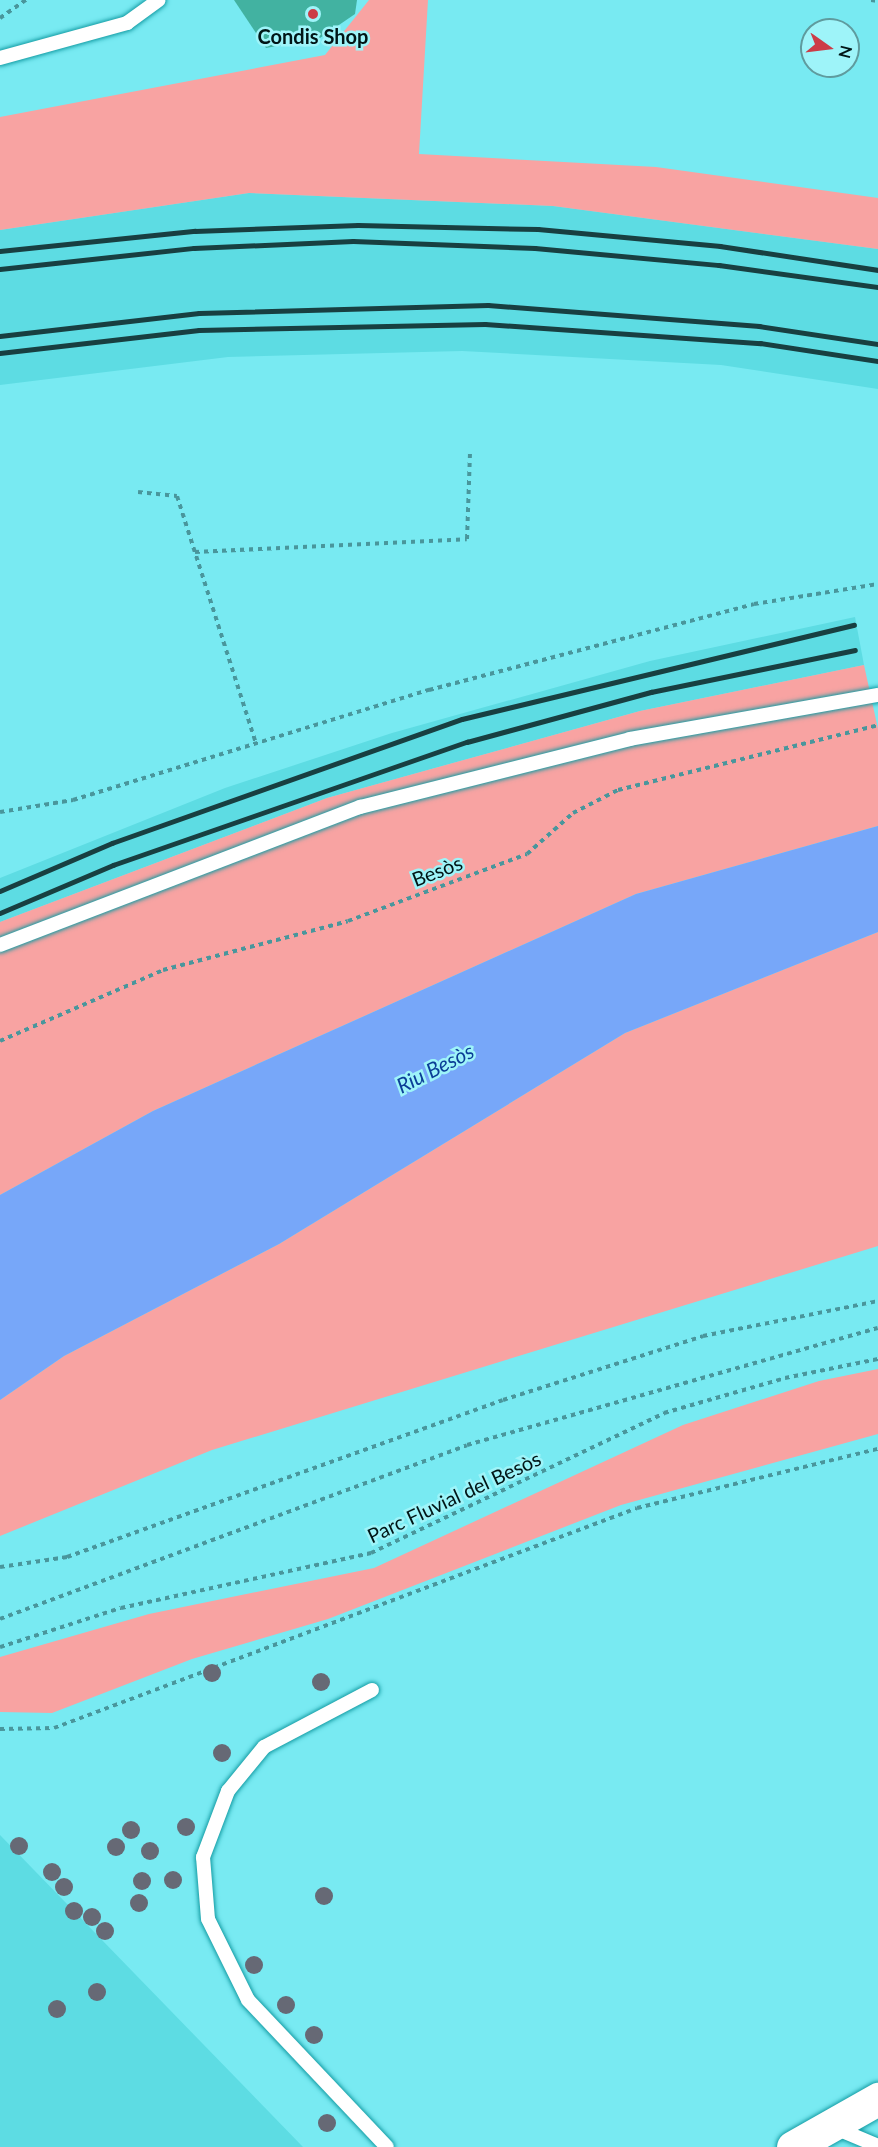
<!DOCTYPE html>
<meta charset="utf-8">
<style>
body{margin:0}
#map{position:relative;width:878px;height:2147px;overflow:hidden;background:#78eaf2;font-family:Lato,sans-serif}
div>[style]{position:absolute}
.built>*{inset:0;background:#5ddce3}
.green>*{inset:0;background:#f8a3a2}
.water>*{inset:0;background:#77a7f9}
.building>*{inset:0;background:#42b2a1}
.path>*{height:4px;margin-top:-2px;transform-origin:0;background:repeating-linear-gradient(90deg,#49969c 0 4.5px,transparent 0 9px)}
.roads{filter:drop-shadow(0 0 2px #149ca4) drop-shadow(0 0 2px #149ca4)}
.service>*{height:14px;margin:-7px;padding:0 7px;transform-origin:7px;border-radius:7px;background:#fff}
.tertiary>*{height:33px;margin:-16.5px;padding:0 16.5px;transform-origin:16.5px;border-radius:16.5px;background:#fff}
.rail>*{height:4.5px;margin:-2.25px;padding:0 2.25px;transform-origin:2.25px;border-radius:2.25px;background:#183f41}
.trees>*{width:18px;height:18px;margin:-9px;border-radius:50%;background:#666975}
.dots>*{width:16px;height:16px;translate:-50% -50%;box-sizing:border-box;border:3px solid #9ef4f9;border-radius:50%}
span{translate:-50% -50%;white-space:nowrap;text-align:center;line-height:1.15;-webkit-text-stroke:5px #9ef4f9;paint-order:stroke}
.poi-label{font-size:20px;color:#001516;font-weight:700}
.street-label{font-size:20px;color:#001516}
.water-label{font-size:21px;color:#0b3e97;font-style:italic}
.north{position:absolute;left:800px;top:18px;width:60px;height:60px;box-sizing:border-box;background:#9ef4f9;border:2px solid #5f9b9e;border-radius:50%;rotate:104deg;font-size:16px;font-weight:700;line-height:24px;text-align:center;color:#001516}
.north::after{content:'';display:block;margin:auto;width:21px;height:27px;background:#cc3c47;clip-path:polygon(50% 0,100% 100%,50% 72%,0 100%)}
</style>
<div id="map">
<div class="built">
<div style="clip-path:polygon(249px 193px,553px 206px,878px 249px,878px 389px,721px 365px,462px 351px,228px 357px,0 385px,0 230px)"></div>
<div style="clip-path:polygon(855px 617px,864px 665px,640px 711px,327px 798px,0 922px,0 878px,225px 788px,392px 733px,650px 661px)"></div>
<div style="clip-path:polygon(0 1835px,303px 2147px,0 2147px)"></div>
</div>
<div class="green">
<div style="clip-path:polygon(369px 0,428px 0,419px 154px,656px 167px,878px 198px,878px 249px,553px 206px,249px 193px,0 230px,0 117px,325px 55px)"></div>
<div style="clip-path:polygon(864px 665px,878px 729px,878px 826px,636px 894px,153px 1111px,0 1195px,0 922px,327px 798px,640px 711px)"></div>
<div style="clip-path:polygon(878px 932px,878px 1246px,212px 1450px,0 1536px,0 1400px,64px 1356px,279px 1244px,625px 1033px)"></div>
<div style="clip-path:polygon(878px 1369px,878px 1434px,621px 1505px,328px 1619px,192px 1659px,52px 1713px,0 1712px,0 1657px,149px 1614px,374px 1568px,683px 1425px,819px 1381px)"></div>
</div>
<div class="water">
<div style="clip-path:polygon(878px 826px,878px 932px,625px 1033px,279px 1244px,64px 1356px,0 1400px,0 1195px,153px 1111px,636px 894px)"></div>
</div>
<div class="building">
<div style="clip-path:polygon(234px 0,357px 0,355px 14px,320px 38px,266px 48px)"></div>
</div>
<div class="path">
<div style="left:871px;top:0;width:7px;rotate:8deg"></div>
<div style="left:0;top:18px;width:32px;rotate:-35deg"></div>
<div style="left:138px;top:492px;width:39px;rotate:6deg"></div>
<div style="left:177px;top:496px;width:259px;rotate:72.3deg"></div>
<div style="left:195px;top:552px;width:272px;rotate:-2.7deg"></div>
<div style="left:467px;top:539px;width:88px;rotate:-88deg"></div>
<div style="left:0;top:812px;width:74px;rotate:-9.3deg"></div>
<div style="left:73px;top:800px;width:373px;rotate:-17.2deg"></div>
<div style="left:429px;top:690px;width:336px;rotate:-14.8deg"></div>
<div style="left:754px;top:604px;width:126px;rotate:-9.2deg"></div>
<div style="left:0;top:1041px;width:178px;rotate:-23.5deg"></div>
<div style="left:163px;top:970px;width:191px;rotate:-14.8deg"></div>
<div style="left:348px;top:921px;width:191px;rotate:-20.5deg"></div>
<div style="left:527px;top:854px;width:62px;rotate:-41.7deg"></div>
<div style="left:573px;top:813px;width:51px;rotate:-27.1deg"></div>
<div style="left:618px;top:790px;width:268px;rotate:-14deg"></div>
<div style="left:0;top:1567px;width:68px;rotate:-8.5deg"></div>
<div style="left:67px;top:1557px;width:463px;rotate:-19.8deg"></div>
<div style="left:503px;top:1400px;width:210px;rotate:-17.7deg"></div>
<div style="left:703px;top:1336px;width:178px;rotate:-11.3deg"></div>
<div style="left:0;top:1619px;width:498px;rotate:-20.4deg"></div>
<div style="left:467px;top:1445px;width:427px;rotate:-15.9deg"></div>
<div style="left:0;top:1647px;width:127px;rotate:-17.9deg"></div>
<div style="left:121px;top:1608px;width:256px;rotate:-12.4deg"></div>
<div style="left:371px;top:1553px;width:325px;rotate:-25.5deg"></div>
<div style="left:664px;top:1413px;width:126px;rotate:-16.1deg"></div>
<div style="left:785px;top:1378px;width:95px;rotate:-11.5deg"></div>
<div style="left:0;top:1729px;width:54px;rotate:-1.1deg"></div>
<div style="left:54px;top:1728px;width:623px;rotate:-20.67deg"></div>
<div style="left:637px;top:1508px;width:248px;rotate:-13.8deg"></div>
</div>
<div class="roads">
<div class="service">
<div style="left:0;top:58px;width:132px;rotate:-15.4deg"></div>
<div style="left:127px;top:23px;width:39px;rotate:-36deg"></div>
<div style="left:0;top:945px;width:386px;rotate:-21deg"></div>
<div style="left:360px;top:807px;width:278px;rotate:-14.1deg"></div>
<div style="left:630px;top:739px;width:252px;rotate:-10.1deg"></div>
<div style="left:372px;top:1690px;width:122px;rotate:152.2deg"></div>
<div style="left:264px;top:1747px;width:57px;rotate:129.3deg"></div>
<div style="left:228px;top:1791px;width:71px;rotate:110.7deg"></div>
<div style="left:203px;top:1857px;width:62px;rotate:85.4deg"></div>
<div style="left:208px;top:1919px;width:90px;rotate:63.7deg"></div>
<div style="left:248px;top:2000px;width:202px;rotate:46.6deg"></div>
<div style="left:833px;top:2127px;width:49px;rotate:22.9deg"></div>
</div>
<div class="tertiary">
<div style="left:793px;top:2147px;width:98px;rotate:-29.5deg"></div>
</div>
</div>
<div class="rail">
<div style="left:0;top:251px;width:196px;rotate:-5.9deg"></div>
<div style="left:195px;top:231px;width:163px;rotate:-2.1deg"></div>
<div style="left:358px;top:225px;width:180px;rotate:1.3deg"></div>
<div style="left:538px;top:229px;width:183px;rotate:5.3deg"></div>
<div style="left:720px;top:246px;width:160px;rotate:8.6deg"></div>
<div style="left:0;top:269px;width:195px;rotate:-6.2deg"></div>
<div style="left:194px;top:248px;width:159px;rotate:-2.5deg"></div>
<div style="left:353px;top:241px;width:182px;rotate:2.2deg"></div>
<div style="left:535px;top:248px;width:185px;rotate:5.3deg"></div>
<div style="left:719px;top:265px;width:161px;rotate:7.9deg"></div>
<div style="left:0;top:336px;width:200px;rotate:-6.6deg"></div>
<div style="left:199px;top:313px;width:289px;rotate:-1.6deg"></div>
<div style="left:488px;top:305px;width:272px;rotate:4.4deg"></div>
<div style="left:759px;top:326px;width:120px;rotate:8.6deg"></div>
<div style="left:0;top:353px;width:200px;rotate:-6.6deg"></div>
<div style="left:199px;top:330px;width:286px;rotate:-1.2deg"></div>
<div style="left:485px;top:324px;width:276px;rotate:4deg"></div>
<div style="left:760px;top:343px;width:119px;rotate:8.7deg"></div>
<div style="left:0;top:891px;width:122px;rotate:-23.2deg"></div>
<div style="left:112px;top:843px;width:371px;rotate:-19.5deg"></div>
<div style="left:462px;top:719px;width:403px;rotate:-13.5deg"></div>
<div style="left:0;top:913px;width:123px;rotate:-23deg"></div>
<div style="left:113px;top:865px;width:375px;rotate:-19.2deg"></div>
<div style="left:467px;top:742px;width:191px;rotate:-15.2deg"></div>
<div style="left:651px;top:692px;width:208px;rotate:-11.6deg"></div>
</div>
<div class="trees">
<div style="left:212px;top:1673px"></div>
<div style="left:321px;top:1682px"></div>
<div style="left:222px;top:1753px"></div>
<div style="left:186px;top:1827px"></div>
<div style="left:131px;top:1830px"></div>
<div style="left:19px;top:1846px"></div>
<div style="left:116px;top:1847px"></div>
<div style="left:150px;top:1851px"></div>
<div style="left:52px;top:1872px"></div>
<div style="left:173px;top:1880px"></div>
<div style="left:142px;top:1881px"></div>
<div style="left:64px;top:1887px"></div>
<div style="left:324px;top:1896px"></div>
<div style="left:139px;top:1903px"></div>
<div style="left:74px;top:1911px"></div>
<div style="left:92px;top:1917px"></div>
<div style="left:105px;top:1931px"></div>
<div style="left:254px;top:1965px"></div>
<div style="left:97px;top:1992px"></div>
<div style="left:286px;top:2005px"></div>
<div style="left:57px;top:2009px"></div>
<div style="left:314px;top:2035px"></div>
<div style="left:327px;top:2123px"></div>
</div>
<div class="dots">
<div style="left:313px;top:14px;background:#cc3c47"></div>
</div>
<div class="poi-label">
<span style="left:313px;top:36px">Condis Shop</span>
</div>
<div class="street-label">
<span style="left:437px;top:871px;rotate:-21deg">Besòs</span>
<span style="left:454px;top:1497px;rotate:-25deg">Parc Fluvial del Besòs</span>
</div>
<div class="water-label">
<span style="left:435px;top:1068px;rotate:-27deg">Riu Besòs</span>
</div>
<div class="north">N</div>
</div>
